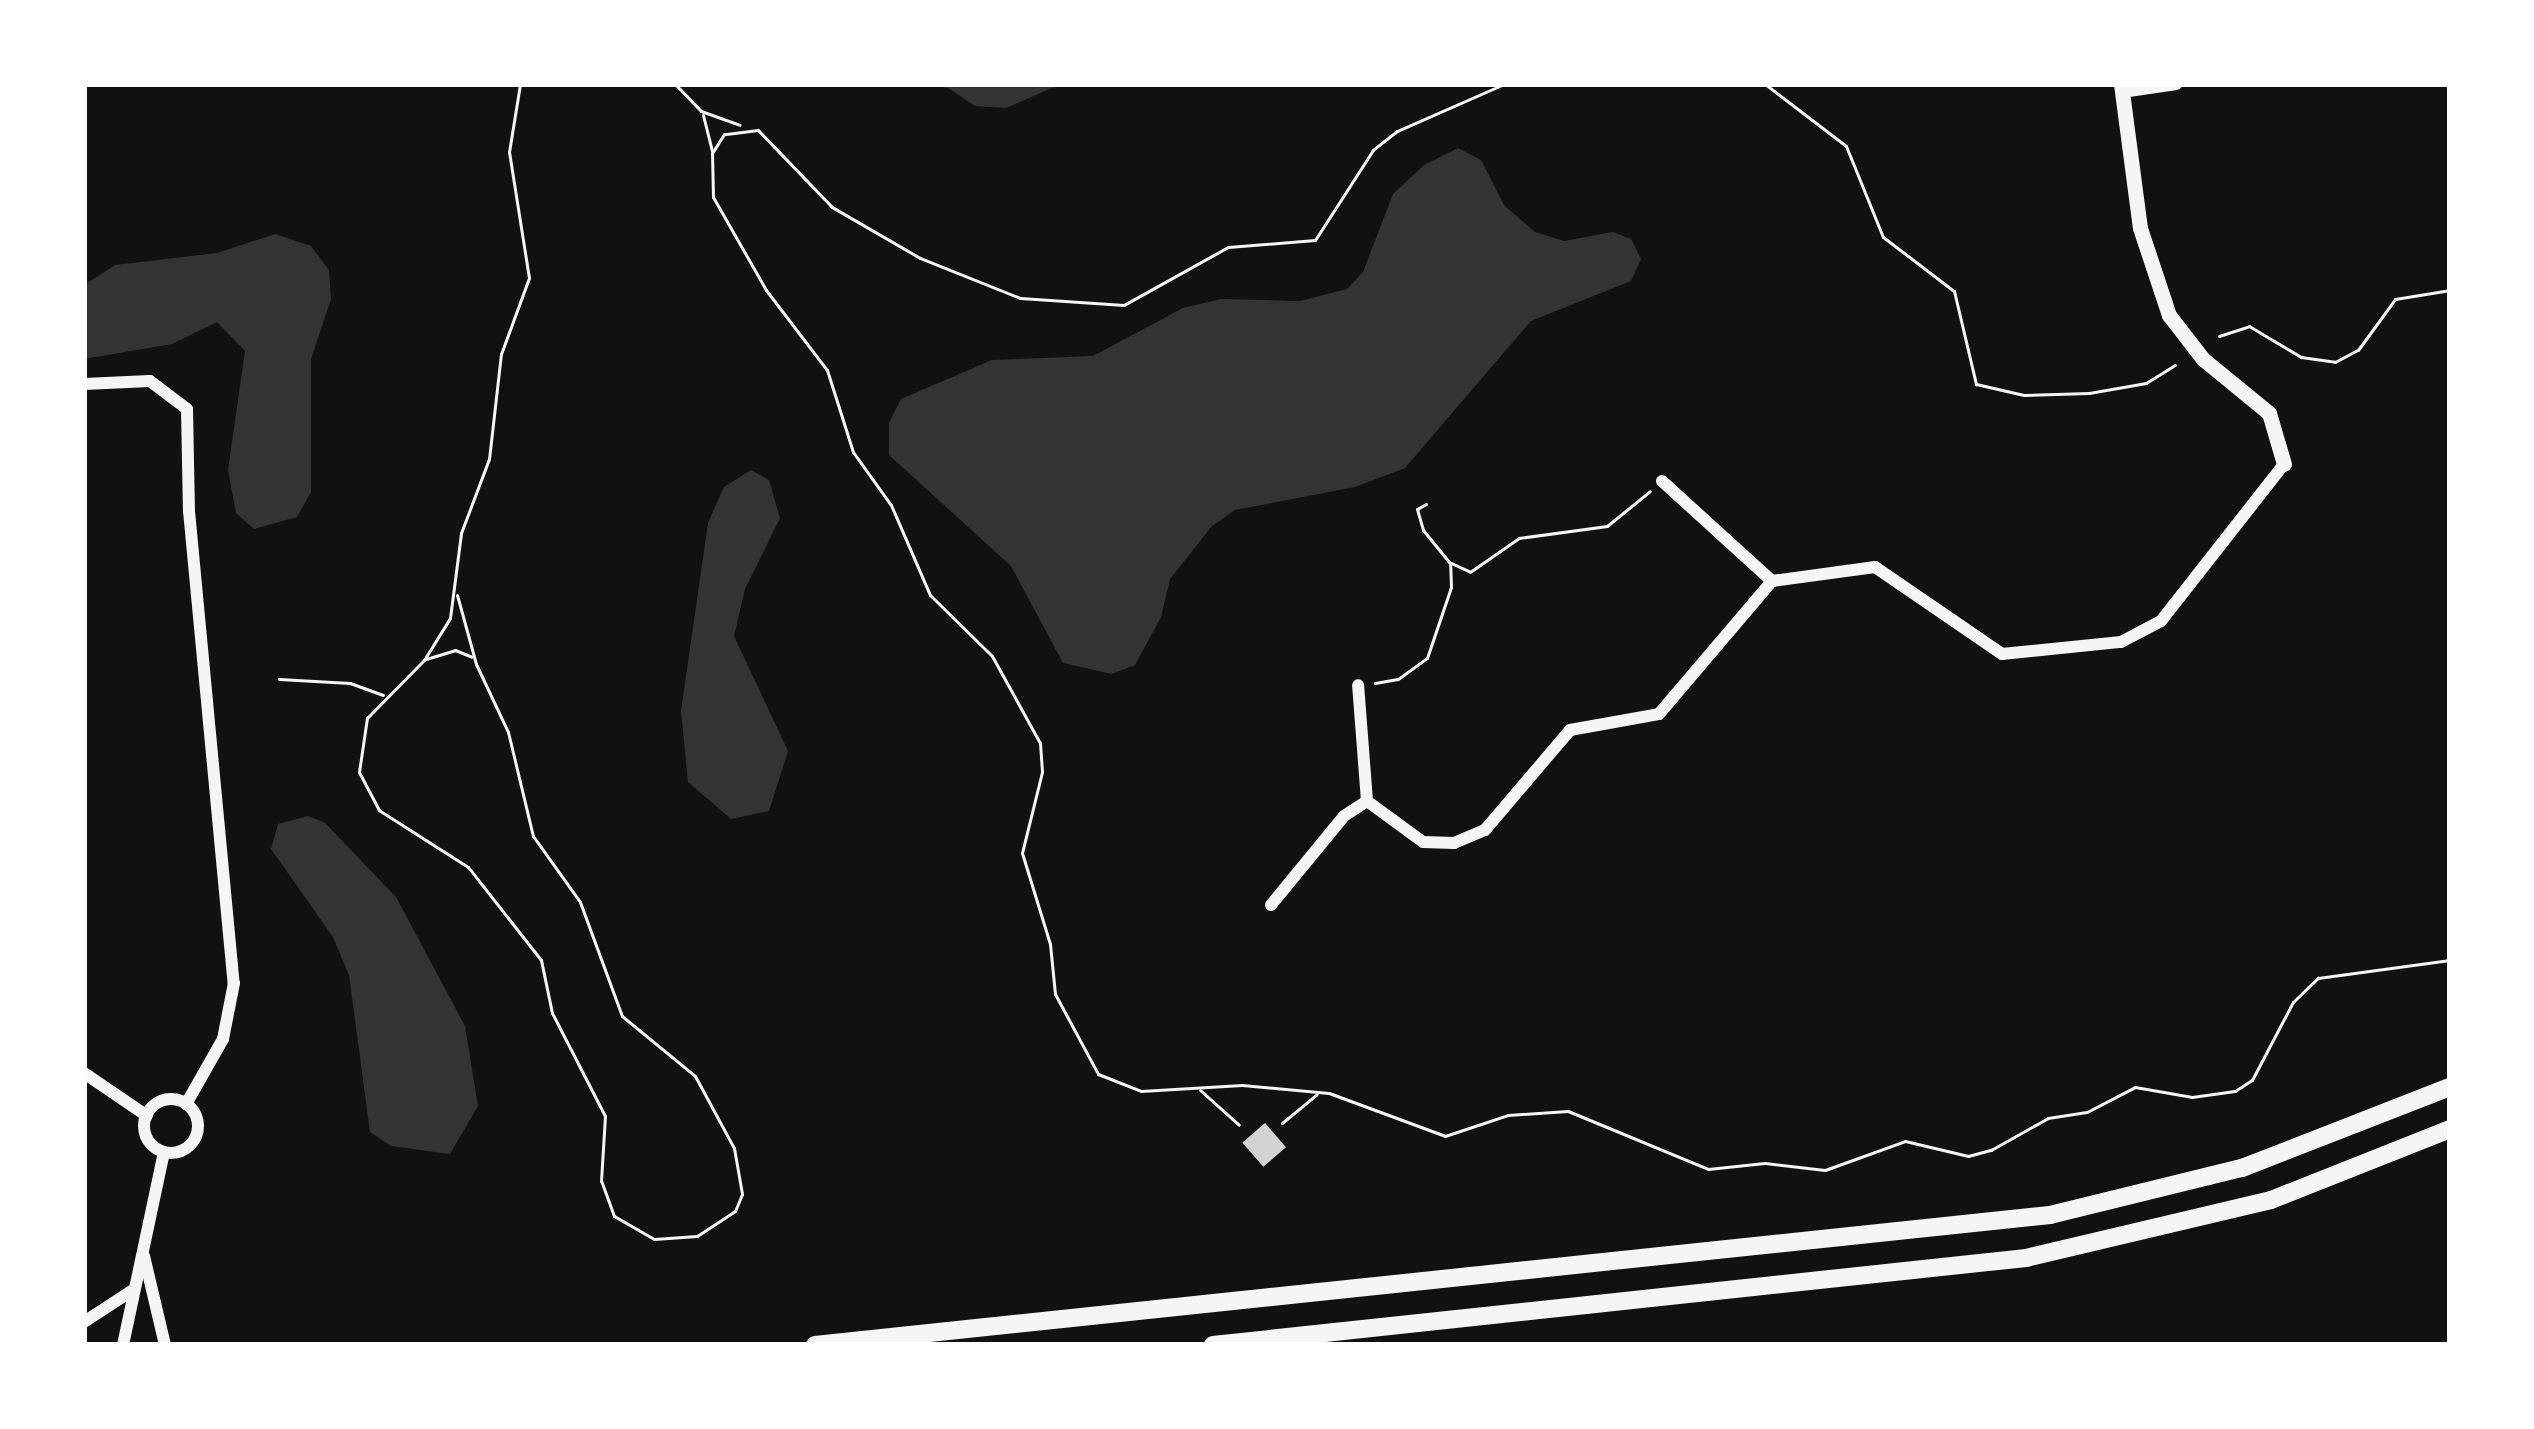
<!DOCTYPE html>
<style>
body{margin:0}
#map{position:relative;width:2534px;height:1429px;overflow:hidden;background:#111;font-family:Jost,sans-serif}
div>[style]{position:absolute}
.water>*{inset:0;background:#333}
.building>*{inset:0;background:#d3d3d3;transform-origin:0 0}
.path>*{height:3px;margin:-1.5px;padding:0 1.5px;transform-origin:1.5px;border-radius:1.5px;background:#f5f5f5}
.minor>*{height:12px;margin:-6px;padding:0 6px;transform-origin:6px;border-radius:6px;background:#f5f5f5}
.minor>.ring{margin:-6px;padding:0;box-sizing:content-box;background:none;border:12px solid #f5f5f5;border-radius:50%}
.tertiary>*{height:15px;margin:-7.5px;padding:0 7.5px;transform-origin:7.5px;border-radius:7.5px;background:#f5f5f5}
.primary>*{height:18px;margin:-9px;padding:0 9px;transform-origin:9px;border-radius:9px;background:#f5f5f5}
span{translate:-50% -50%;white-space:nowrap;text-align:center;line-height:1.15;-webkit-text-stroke:10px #fff;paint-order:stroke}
.frame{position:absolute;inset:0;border:87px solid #fff;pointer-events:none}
</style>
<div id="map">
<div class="water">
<div style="clip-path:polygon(942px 84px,1061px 84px,1006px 108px,975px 106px)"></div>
<div style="clip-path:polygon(1458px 148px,1481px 160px,1504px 205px,1535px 232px,1564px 241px,1613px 232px,1631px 239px,1641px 259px,1631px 281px,1531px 321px,1405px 468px,1355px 487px,1235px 510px,1212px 526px,1170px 579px,1161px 617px,1135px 665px,1112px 674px,1063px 663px,1011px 566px,889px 455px,889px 423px,901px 399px,992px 360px,1093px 356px,1183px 308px,1221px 299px,1300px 301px,1347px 289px,1363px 272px,1393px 194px,1424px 165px)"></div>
<div style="clip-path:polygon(275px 234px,311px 246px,329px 270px,331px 299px,311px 359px,311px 492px,297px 517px,254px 529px,236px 513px,228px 470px,245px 351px,217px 322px,172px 344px,84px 359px,84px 285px,115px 265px,217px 253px)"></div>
<div style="clip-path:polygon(751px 470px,769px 480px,780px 518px,745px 589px,734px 636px,788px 751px,769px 811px,731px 819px,688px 782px,681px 711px,708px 523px,724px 487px)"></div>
<div style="clip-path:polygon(308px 816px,325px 823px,396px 897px,465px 1026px,478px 1106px,450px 1154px,391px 1146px,370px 1132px,349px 975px,333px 937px,271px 849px,278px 824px)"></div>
</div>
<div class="building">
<div style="left:1265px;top:1123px;width:32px;height:30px;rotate:49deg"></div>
</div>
<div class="path">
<div style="left:675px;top:84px;width:37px;rotate:46deg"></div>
<div style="left:701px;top:111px;width:41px;rotate:19.7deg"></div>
<div style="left:1504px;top:84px;width:117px;rotate:156.3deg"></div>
<div style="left:1397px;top:131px;width:31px;rotate:142deg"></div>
<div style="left:1373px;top:150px;width:107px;rotate:122.8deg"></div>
<div style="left:1315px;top:240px;width:87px;rotate:175.4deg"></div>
<div style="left:1228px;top:247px;width:119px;rotate:150.9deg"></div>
<div style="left:1124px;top:305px;width:104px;rotate:-176.1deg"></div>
<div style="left:1020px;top:298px;width:108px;rotate:-158.2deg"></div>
<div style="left:920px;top:258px;width:102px;rotate:-149.9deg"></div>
<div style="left:832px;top:207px;width:107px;rotate:-133.9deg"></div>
<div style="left:758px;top:130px;width:34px;rotate:173deg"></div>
<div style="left:724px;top:134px;width:22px;rotate:122deg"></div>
<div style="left:712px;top:153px;width:44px;rotate:88.7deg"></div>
<div style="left:713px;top:197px;width:107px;rotate:60.3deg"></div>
<div style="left:766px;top:290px;width:101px;rotate:52.7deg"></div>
<div style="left:827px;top:370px;width:86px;rotate:72.4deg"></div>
<div style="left:853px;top:452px;width:65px;rotate:54.4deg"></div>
<div style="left:891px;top:505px;width:98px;rotate:66.6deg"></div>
<div style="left:930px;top:595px;width:87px;rotate:44.5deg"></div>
<div style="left:992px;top:656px;width:99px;rotate:61.1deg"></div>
<div style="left:1040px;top:743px;width:29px;rotate:86deg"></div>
<div style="left:1042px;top:772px;width:83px;rotate:103.9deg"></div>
<div style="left:1022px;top:853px;width:95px;rotate:72.9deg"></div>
<div style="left:1050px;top:944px;width:50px;rotate:84.3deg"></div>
<div style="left:1055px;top:994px;width:91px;rotate:61.7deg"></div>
<div style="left:1098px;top:1074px;width:46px;rotate:21.6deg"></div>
<div style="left:1141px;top:1091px;width:101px;rotate:-3.4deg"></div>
<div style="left:1242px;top:1085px;width:87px;rotate:5.3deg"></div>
<div style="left:1329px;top:1093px;width:124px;rotate:20.3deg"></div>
<div style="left:1445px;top:1136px;width:66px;rotate:-18.4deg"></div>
<div style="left:1508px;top:1115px;width:60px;rotate:-3.8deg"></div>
<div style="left:1568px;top:1111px;width:152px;rotate:22.5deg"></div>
<div style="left:1708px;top:1169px;width:57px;rotate:-6deg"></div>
<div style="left:1765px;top:1163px;width:60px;rotate:6.7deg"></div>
<div style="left:1825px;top:1170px;width:85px;rotate:-19.9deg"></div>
<div style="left:1905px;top:1141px;width:65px;rotate:13.4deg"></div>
<div style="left:1968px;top:1156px;width:24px;rotate:-15deg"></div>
<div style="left:1991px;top:1150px;width:65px;rotate:-29.3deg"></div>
<div style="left:2048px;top:1118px;width:39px;rotate:-9deg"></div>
<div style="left:2087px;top:1112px;width:54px;rotate:-27.5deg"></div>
<div style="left:2135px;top:1087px;width:58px;rotate:10deg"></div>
<div style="left:2192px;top:1097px;width:43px;rotate:-7.9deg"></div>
<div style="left:2235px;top:1091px;width:20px;rotate:-33deg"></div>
<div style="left:2252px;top:1080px;width:88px;rotate:-62.3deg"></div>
<div style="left:2293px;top:1002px;width:35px;rotate:-44deg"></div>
<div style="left:2318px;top:978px;width:133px;rotate:-7.8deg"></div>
<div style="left:1765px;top:84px;width:102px;rotate:37.4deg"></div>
<div style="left:1846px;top:146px;width:98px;rotate:67.9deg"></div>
<div style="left:1883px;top:237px;width:89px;rotate:37.3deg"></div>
<div style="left:1954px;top:291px;width:96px;rotate:76.7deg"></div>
<div style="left:1976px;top:384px;width:49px;rotate:12.9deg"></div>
<div style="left:2024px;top:395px;width:65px;rotate:-1.8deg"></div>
<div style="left:2089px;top:393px;width:58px;rotate:-10deg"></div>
<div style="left:2146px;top:383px;width:34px;rotate:-32deg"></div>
<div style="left:703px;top:115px;width:37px;rotate:76deg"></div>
<div style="left:2219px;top:336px;width:32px;rotate:-18deg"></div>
<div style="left:2249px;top:326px;width:61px;rotate:30.8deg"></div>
<div style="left:2301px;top:357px;width:34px;rotate:8deg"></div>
<div style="left:2335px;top:362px;width:26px;rotate:-28deg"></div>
<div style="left:2358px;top:350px;width:63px;rotate:-54deg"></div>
<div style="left:2395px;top:299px;width:56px;rotate:-9.3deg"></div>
<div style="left:1426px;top:504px;width:10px;rotate:151deg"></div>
<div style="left:1417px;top:509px;width:22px;rotate:74deg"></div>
<div style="left:1423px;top:530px;width:41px;rotate:50.9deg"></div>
<div style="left:1449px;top:562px;width:23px;rotate:25deg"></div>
<div style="left:1470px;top:572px;width:60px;rotate:-34.8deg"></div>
<div style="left:1519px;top:538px;width:89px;rotate:-7.8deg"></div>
<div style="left:1607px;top:526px;width:55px;rotate:-39.1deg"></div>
<div style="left:457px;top:595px;width:72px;rotate:74.6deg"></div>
<div style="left:476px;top:664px;width:75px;rotate:64.8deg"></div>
<div style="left:508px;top:732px;width:107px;rotate:76.5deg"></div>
<div style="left:533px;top:836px;width:81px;rotate:54.5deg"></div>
<div style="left:580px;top:902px;width:121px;rotate:69.8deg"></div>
<div style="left:622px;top:1016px;width:94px;rotate:39.4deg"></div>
<div style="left:695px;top:1076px;width:82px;rotate:61.6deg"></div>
<div style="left:734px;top:1148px;width:47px;rotate:80.1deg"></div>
<div style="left:742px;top:1194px;width:18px;rotate:112deg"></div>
<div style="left:735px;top:1211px;width:45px;rotate:146.7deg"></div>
<div style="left:697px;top:1236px;width:43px;rotate:176deg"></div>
<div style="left:654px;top:1239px;width:46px;rotate:-150.1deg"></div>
<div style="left:614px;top:1216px;width:37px;rotate:-110deg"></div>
<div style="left:601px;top:1181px;width:65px;rotate:-86.5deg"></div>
<div style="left:605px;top:1116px;width:116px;rotate:-117.2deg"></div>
<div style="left:552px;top:1013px;width:54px;rotate:-101.7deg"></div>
<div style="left:541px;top:960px;width:118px;rotate:-128.1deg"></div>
<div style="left:468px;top:867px;width:106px;rotate:-147.4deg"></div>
<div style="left:379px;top:810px;width:43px;rotate:-117.8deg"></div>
<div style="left:359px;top:772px;width:55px;rotate:-81.6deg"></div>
<div style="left:367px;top:718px;width:81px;rotate:-45.5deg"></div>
<div style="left:424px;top:660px;width:49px;rotate:-58.2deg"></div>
<div style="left:450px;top:618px;width:86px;rotate:-82.6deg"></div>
<div style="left:461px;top:533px;width:79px;rotate:-69.3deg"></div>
<div style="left:489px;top:459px;width:106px;rotate:-83.5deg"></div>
<div style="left:501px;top:354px;width:81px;rotate:-69.8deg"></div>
<div style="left:529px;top:278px;width:128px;rotate:-99deg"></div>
<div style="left:509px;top:152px;width:69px;rotate:-80.8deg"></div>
<div style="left:426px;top:659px;width:30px;rotate:-17deg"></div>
<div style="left:455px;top:650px;width:18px;rotate:22deg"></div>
<div style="left:279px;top:679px;width:71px;rotate:3.2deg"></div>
<div style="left:350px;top:683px;width:35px;rotate:20deg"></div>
<div style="left:1375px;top:683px;width:23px;rotate:-10deg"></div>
<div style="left:1398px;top:679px;width:36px;rotate:-36deg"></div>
<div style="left:1427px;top:658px;width:75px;rotate:-71.3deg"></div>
<div style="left:1451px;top:587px;width:23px;rotate:-92deg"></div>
<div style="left:1200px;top:1090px;width:52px;rotate:41.9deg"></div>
<div style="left:1282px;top:1123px;width:45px;rotate:-39.6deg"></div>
</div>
<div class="minor">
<div style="left:2122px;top:92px;width:55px;rotate:-8.4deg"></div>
<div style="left:84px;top:384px;width:66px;rotate:-2.6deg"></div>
<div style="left:150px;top:381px;width:46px;rotate:37.1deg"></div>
<div style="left:187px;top:409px;width:102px;rotate:88.9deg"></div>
<div style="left:189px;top:511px;width:474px;rotate:84.6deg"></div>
<div style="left:234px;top:983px;width:57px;rotate:101.1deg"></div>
<div style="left:223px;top:1039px;width:75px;rotate:119.6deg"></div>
<div style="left:1662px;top:481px;width:149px;rotate:42.3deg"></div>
<div style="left:1367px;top:801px;width:69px;rotate:36.2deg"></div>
<div style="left:1423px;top:842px;width:31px;rotate:2deg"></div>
<div style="left:1454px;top:843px;width:34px;rotate:-23deg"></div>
<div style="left:1485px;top:830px;width:131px;rotate:-49.6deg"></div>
<div style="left:1570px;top:730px;width:90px;rotate:-10.2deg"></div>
<div style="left:1659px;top:714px;width:175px;rotate:-49.6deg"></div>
<div style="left:1772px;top:581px;width:104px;rotate:-7.7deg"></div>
<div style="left:1875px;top:567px;width:154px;rotate:34.4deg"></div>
<div style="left:2002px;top:654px;width:120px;rotate:-5.8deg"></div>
<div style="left:2121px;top:642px;width:45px;rotate:-27.7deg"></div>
<div style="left:2161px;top:621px;width:199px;rotate:-51.9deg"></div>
<div style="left:1271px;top:905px;width:115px;rotate:-50.6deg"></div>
<div style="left:1344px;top:816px;width:27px;rotate:-33deg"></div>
<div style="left:1367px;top:801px;width:116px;rotate:-94.4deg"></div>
<div style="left:84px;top:1073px;width:76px;rotate:34.3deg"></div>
<div class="ring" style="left:144px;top:1099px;width:42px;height:42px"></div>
<div style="left:144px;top:1256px;width:91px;rotate:76.7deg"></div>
<div style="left:84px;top:1322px;width:59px;rotate:-33.1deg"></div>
<div style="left:123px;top:1345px;width:197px;rotate:-78deg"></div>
</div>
<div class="tertiary">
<div style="left:2121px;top:84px;width:145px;rotate:82.5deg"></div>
<div style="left:2140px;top:228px;width:92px;rotate:71.6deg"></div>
<div style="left:2169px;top:315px;width:56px;rotate:52.3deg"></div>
<div style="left:2203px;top:359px;width:85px;rotate:39.3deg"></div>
<div style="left:2269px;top:413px;width:53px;rotate:73.6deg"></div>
</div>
<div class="primary">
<div style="left:815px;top:1345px;width:1242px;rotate:-6.01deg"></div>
<div style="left:2050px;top:1215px;width:198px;rotate:-13.8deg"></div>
<div style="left:2242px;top:1168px;width:223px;rotate:-21.3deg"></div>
<div style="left:1213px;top:1345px;width:818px;rotate:-6.11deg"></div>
<div style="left:2026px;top:1258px;width:252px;rotate:-13.3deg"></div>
<div style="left:2271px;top:1200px;width:193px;rotate:-21.6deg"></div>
</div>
<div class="frame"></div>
</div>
